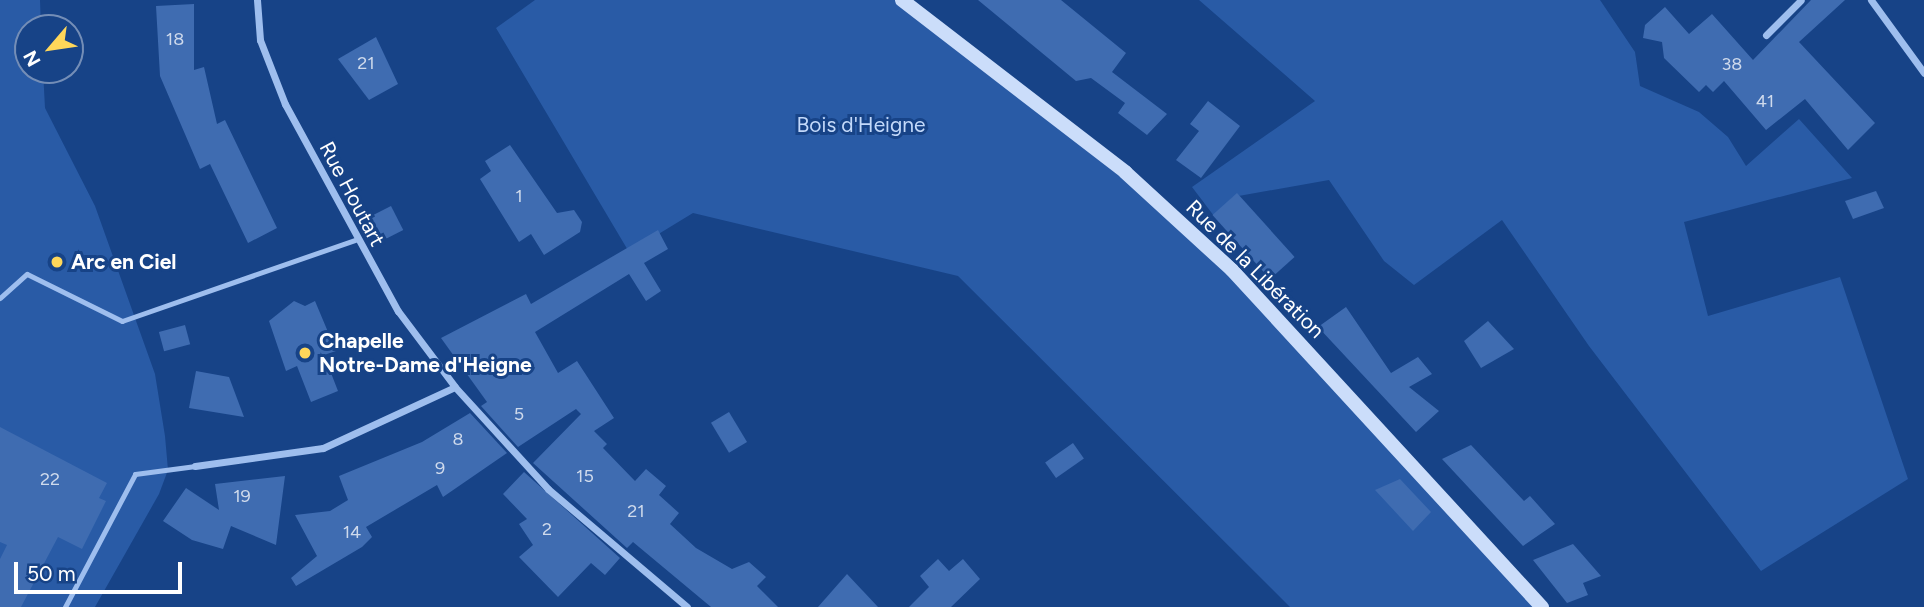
<!DOCTYPE html>
<meta charset="utf-8">
<style>
body{margin:0}
#map{position:relative;width:1924px;height:607px;overflow:hidden;background:#174387;font-family:Figtree,sans-serif}
div>[style]{position:absolute}
.green>*{inset:0;background:#295ba6}
.building>*{inset:0;background:#3f6cb1;transform-origin:0 0}
.lane>*{height:5px;margin:-2.5px;padding:0 2.5px;transform-origin:2.5px;border-radius:2.5px;background:#9ebeee}
.street>*{height:7px;margin:-3.5px;padding:0 3.5px;transform-origin:3.5px;border-radius:3.5px;background:#9ebeee}
.secondary>*{height:14px;margin:-7px;padding:0 7px;transform-origin:7px;border-radius:7px;background:#cbddfa}
.dots>*{width:19px;height:19px;translate:-50% -50%;box-sizing:border-box;border:4px solid #174387;border-radius:50%}
span{translate:-50% -50%;white-space:nowrap;text-align:center;line-height:1.15;-webkit-text-stroke:6px #174387;paint-order:stroke}
.number-label{font-size:18px;color:#cfdaec}
.number-label span{-webkit-text-stroke-width:0}
.park-label{font-size:21px;color:#c3d9fa}
.street-label{font-size:21px;color:#fff}
.poi-label{font-size:21px;color:#fff;font-weight:700}
.left{translate:0 -50%;text-align:left}
.north{position:absolute;left:14px;top:14px;width:70px;height:70px;box-sizing:border-box;background:#174387;border:2px solid #748eb7;border-radius:50%;rotate:241deg;font-size:19px;font-weight:700;line-height:28px;text-align:center;color:#fff}
.north::after{content:'';display:block;margin:auto;width:24px;height:32px;background:#ffd75a;clip-path:polygon(50% 0,100% 100%,50% 72%,0 100%)}
.scale{position:absolute;left:14px;top:562px;width:168px;height:32px;box-sizing:border-box;border:4px solid #fff;border-top:0;padding-left:9px;font-size:21px;line-height:24px;white-space:nowrap;color:#fff;-webkit-text-stroke:5px #174387;paint-order:stroke}
</style>
<div id="map">
<div class="green">
<div style="clip-path:polygon(0 0,40px 0,41px 28px,28px 28px,28px 70px,43px 70px,45px 108px,95px 206px,155px 374px,165px 436px,168px 470px,159px 494px,95px 607px,0 607px)"></div>
<div style="clip-path:polygon(535px 0,902px 0,1190px 230px,1542px 607px,1290px 607px,958px 276px,693px 213px,629px 252px,496px 28px)"></div>
<div style="clip-path:polygon(1199px 0,1600px 0,1635px 52px,1640px 86px,1699px 112px,1728px 137px,1746px 166px,1799px 119px,1852px 178px,1684px 222px,1708px 316px,1840px 277px,1908px 479px,1761px 571px,1589px 346px,1502px 220px,1414px 285px,1384px 261px,1329px 180px,1233px 197px,1214px 216px,1192px 187px,1315px 101px)"></div>
</div>
<div class="building">
<div style="clip-path:polygon(978px 0,1061px 0,1126px 53px,1112px 72px,1167px 114px,1147px 135px,1118px 113px,1125px 103px,1091px 78px,1076px 81px)"></div>
<div style="clip-path:polygon(1811px 0,1845px 0,1799px 42px,1875px 123px,1848px 150px,1805px 99px,1766px 130px,1724px 81px,1713px 92px,1706px 85px,1699px 92px,1664px 58px,1662px 42px,1643px 38px,1645px 25px,1665px 7px,1689px 34px,1712px 14px,1753px 60px)"></div>
<div style="clip-path:polygon(194px 4px,194px 70px,204px 67px,217px 124px,225px 120px,277px 228px,248px 243px,210px 164px,200px 169px,160px 76px,156px 6px)"></div>
<div style="clip-path:polygon(376px 37px,398px 84px,369px 100px,338px 59px)"></div>
<div style="clip-path:polygon(1208px 101px,1240px 126px,1201px 178px,1176px 160px,1199px 131px,1190px 124px)"></div>
<div style="clip-path:polygon(510px 145px,557px 213px,574px 210px,582px 222px,580px 232px,544px 255px,531px 234px,519px 242px,480px 179px,491px 171px,485px 161px)"></div>
<div style="clip-path:polygon(1876px 191px,1884px 208px,1853px 219px,1845px 201px)"></div>
<div style="left:1237px;top:193px;width:86px;height:33px;rotate:48deg"></div>
<div style="left:391px;top:206px;width:27px;height:26px;rotate:63deg"></div>
<div style="clip-path:polygon(658px 230px,668px 249px,644px 263px,661px 291px,646px 301px,629px 274px,535px 332px,558px 373px,577px 361px,614px 418px,594px 431px,607px 444px,603px 448px,635px 481px,646px 469px,666px 486px,659px 495px,679px 513px,670px 524px,696px 548px,732px 569px,749px 562px,766px 577px,757px 586px,778px 607px,711px 607px,633px 542px,627px 548px,533px 463px,581px 414px,576px 409px,518px 447px,481px 406px,487px 402px,441px 338px,526px 294px,531px 304px)"></div>
<div style="clip-path:polygon(294px 301px,305px 306px,315px 301px,336px 351px,324px 355px,338px 391px,311px 402px,297px 366px,286px 371px,269px 321px)"></div>
<div style="clip-path:polygon(1346px 307px,1391px 373px,1418px 357px,1432px 374px,1409px 387px,1439px 411px,1416px 432px,1318px 327px)"></div>
<div style="clip-path:polygon(1488px 321px,1514px 349px,1481px 368px,1464px 341px)"></div>
<div style="left:185px;top:325px;width:20px;height:27px;rotate:75deg"></div>
<div style="clip-path:polygon(196px 371px,229px 377px,244px 417px,189px 408px)"></div>
<div style="left:729px;top:412px;width:35px;height:21px;rotate:59deg"></div>
<div style="clip-path:polygon(470px 413px,507px 453px,443px 497px,437px 485px,366px 527px,372px 537px,362px 547px,296px 586px,291px 578px,317px 556px,295px 515px,330px 511px,348px 500px,339px 476px,422px 442px)"></div>
<div style="clip-path:polygon(0 427px,107px 483px,99px 498px,106px 501px,82px 549px,58px 537px,21px 607px,0 607px,0 559px,7px 545px,0 542px)"></div>
<div style="left:1073px;top:443px;width:19px;height:34px;rotate:55deg"></div>
<div style="clip-path:polygon(1471px 445px,1524px 501px,1530px 496px,1555px 524px,1523px 546px,1442px 459px)"></div>
<div style="clip-path:polygon(524px 472px,620px 558px,605px 575px,591px 563px,558px 597px,519px 557px,533px 545px,519px 524px,527px 519px,503px 494px)"></div>
<div style="clip-path:polygon(285px 476px,276px 545px,231px 526px,223px 549px,192px 540px,163px 521px,186px 488px,219px 510px,215px 484px)"></div>
<div style="clip-path:polygon(1400px 479px,1431px 512px,1413px 531px,1375px 490px)"></div>
<div style="clip-path:polygon(1573px 544px,1601px 576px,1583px 583px,1588px 595px,1567px 603px,1533px 560px)"></div>
<div style="clip-path:polygon(938px 559px,949px 571px,963px 559px,980px 579px,951px 607px,909px 607px,929px 587px,920px 576px)"></div>
<div style="clip-path:polygon(847px 574px,878px 607px,818px 607px)"></div>
</div>
<div class="lane">
<div style="left:0;top:298px;width:36px;rotate:-42deg"></div>
<div style="left:27px;top:274px;width:106px;rotate:26.3deg"></div>
<div style="left:122px;top:321px;width:247px;rotate:-19.2deg"></div>
<div style="left:65px;top:607px;width:150px;rotate:-62.2deg"></div>
<div style="left:135px;top:474px;width:61px;rotate:-7.6deg"></div>
</div>
<div class="street">
<div style="left:257px;top:0;width:40px;rotate:85.7deg"></div>
<div style="left:260px;top:40px;width:69px;rotate:68.7deg"></div>
<div style="left:285px;top:104px;width:236px;rotate:61.4deg"></div>
<div style="left:398px;top:311px;width:95px;rotate:53.1deg"></div>
<div style="left:455px;top:387px;width:138px;rotate:47.6deg"></div>
<div style="left:548px;top:489px;width:182px;rotate:40.3deg"></div>
<div style="left:1871px;top:0;width:90px;rotate:54deg"></div>
<div style="left:1766px;top:35px;width:49px;rotate:-45deg"></div>
<div style="left:195px;top:466px;width:129px;rotate:-8deg"></div>
<div style="left:323px;top:448px;width:145px;rotate:-24.8deg"></div>
</div>
<div class="secondary">
<div style="left:902px;top:0;width:282px;rotate:37.6deg"></div>
<div style="left:1125px;top:172px;width:145px;rotate:42.5deg"></div>
<div style="left:1232px;top:270px;width:458px;rotate:47.4deg"></div>
</div>
<div class="dots">
<div style="left:57px;top:262px;background:#ffd75a"></div>
<div style="left:305px;top:353px;background:#ffd75a"></div>
</div>
<div class="number-label">
<span style="left:175px;top:39px">18</span>
<span style="left:366px;top:63px">21</span>
<span style="left:1732px;top:64px">38</span>
<span style="left:1765px;top:101px">41</span>
<span style="left:519px;top:196px">1</span>
<span style="left:519px;top:414px">5</span>
<span style="left:458px;top:439px">8</span>
<span style="left:440px;top:468px">9</span>
<span style="left:585px;top:476px">15</span>
<span style="left:50px;top:479px">22</span>
<span style="left:242px;top:496px">19</span>
<span style="left:636px;top:511px">21</span>
<span style="left:547px;top:529px">2</span>
<span style="left:352px;top:532px">14</span>
</div>
<div class="park-label">
<span style="left:861px;top:125px">Bois d'Heigne</span>
</div>
<div class="street-label">
<span style="left:352px;top:194px;rotate:62deg">Rue Houtart</span>
<span style="left:1255px;top:269px;rotate:45deg">Rue de la Libération</span>
</div>
<div class="poi-label">
<span class="left" style="left:71px;top:262px">Arc en Ciel</span>
<span class="left" style="left:319px;top:353px">Chapelle<br>Notre-Dame d'Heigne</span>
</div>
<div class="north">N</div>
<div class="scale">50 m</div>
</div>
